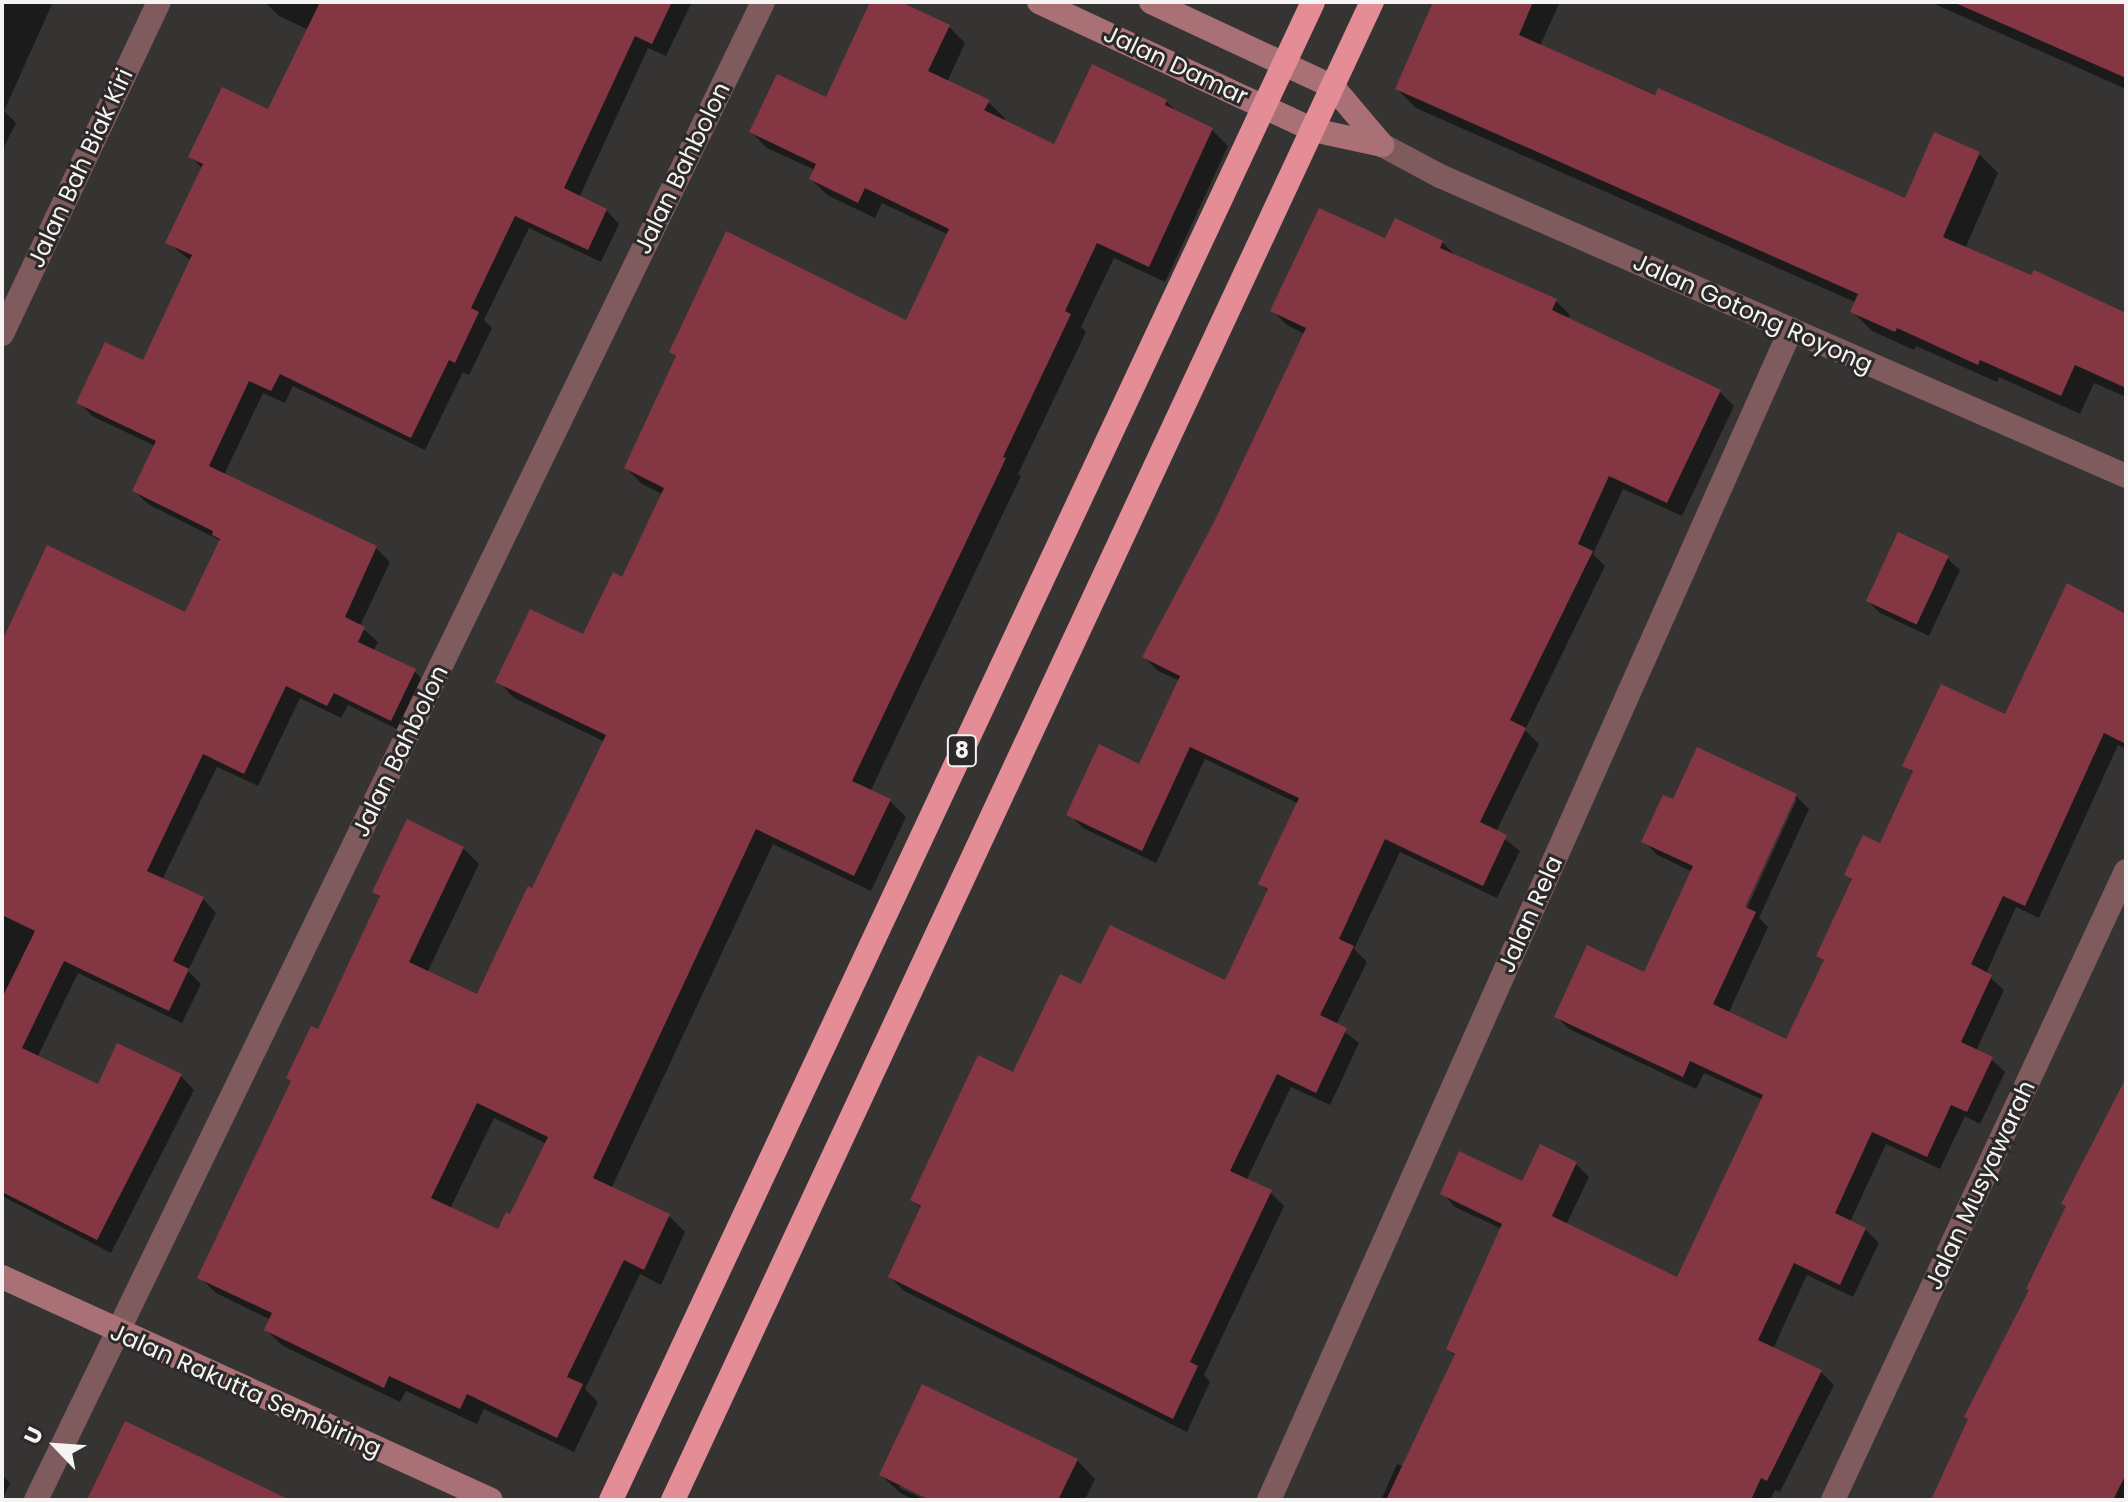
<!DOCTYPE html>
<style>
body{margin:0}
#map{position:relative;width:2128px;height:1502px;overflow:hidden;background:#363333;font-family:Poppins,sans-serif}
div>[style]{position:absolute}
.shadow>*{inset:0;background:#0007}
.building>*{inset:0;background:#843743;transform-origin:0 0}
.street>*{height:24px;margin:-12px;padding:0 12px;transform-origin:12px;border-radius:12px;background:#7f5b5e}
.secondary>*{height:24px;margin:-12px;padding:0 12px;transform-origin:12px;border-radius:12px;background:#a97075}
.highway>*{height:24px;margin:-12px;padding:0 12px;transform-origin:12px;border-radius:12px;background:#e58d97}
span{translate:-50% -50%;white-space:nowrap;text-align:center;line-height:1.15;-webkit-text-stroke:6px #2c2929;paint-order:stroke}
.shield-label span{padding:2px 6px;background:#2c2929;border:2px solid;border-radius:6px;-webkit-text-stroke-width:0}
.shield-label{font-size:22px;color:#f5f3f3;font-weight:700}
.street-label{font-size:24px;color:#f5f3f3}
.frame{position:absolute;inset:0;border:4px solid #f5f3f3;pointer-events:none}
.north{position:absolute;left:16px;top:1406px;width:80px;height:80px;-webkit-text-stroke:6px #2c2929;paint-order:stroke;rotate:295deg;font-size:22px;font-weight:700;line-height:32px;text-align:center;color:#f5f3f3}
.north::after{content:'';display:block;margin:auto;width:28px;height:36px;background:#f5f3f3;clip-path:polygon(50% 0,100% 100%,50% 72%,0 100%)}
</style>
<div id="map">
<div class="shadow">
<div style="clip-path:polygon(2px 2px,53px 2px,4px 111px,16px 123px,2px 151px)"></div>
<div style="clip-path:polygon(265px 2px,692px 2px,666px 56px,648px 48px,579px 198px,606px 210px,619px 224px,601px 262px,529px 228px,484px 320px,492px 328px,469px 375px,463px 372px,425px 450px,293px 386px,285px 403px,263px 393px,224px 475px,376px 548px,390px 562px,360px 626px,378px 642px,373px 652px,414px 671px,428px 685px,405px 733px,348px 705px,341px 718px,300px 698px,258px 786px,217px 767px,162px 880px,203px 899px,216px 913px,188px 971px,201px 984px,182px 1023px,78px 973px,37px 1058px,99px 1087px,181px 1076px,194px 1090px,111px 1253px,2px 1196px,2px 646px,186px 614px,221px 541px,148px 504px,134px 491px,155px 446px,92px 416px,79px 402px,144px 363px,191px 261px,167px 242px,203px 169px,191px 157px,269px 112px,309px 30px,279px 16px)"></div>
<div style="clip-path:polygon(evenodd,872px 2px,896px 2px,949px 27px,965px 43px,947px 82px,988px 102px,1005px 118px,1003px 122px,1055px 147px,1166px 101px,1178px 113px,1212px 130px,1228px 146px,1165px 282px,1114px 258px,1081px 327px,1086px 332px,1018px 474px,1021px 476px,870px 792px,890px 801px,906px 817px,871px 891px,773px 844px,611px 1189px,669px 1216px,685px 1232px,661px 1285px,640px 1274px,585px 1389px,598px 1402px,574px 1452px,484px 1409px,477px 1424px,406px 1391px,400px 1402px,283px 1346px,266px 1330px,271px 1320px,216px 1293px,200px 1277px,381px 899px,374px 891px,463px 848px,479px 864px,427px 973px,477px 997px,533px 891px,605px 742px,514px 698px,498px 681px,584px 637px,623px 580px,664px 495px,642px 484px,626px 468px,677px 358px,671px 352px,907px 323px,949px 235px,882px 203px,875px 218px,827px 195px,811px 179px,815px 170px,767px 148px,751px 132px,827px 100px,872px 2px,494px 1118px,547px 1144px,511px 1216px,499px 1232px,450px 1209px,494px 1118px)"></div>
<div style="clip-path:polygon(1435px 2px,1560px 2px,1540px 46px,1906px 200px,1935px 135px,1979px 154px,1998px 173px,1965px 249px,2126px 314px,2126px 397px,2094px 383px,2080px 414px,1999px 377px,1997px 382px,1916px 346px,1914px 350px,1872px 331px,1853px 312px,1857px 303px,1416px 108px,1397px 89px)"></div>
<div style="clip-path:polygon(1930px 2px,2126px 2px,2126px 89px)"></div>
<div style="clip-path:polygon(1386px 241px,1442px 242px,1456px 256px,1556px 301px,1570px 315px,1568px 319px,1720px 392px,1734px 406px,1682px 516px,1623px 489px,1593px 554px,1605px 566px,1525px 730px,1539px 744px,1496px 832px,1520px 851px,1497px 898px,1400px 852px,1354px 949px,1367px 962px,1336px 1025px,1359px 1043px,1330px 1105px,1291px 1087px,1246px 1181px,1270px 1192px,1284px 1206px,1204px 1375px,1210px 1382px,1187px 1432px,904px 1291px,890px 1277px,922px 1209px,912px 1200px,1082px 987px,1226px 983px,1269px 892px,1260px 884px,1299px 804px,1205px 759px,1156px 863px,1083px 828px,1069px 814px,1140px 766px,1180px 681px,1158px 671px,1144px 657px,1215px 523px,1305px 334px,1287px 325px,1273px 311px)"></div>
<div style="clip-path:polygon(1947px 558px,1960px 570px,1929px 636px,1880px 613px,1868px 601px)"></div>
<div style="clip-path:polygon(evenodd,2126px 615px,2126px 749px,2118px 745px,2039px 918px,2016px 907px,1986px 974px,2004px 990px,1976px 1051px,1991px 1059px,2005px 1072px,1980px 1124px,1965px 1116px,1940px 1169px,1886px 1144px,1850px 1222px,1865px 1229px,1879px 1243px,1853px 1297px,1807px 1275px,1773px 1349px,1821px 1372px,1834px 1385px,1780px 1492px,1775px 1490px,1770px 1500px,1381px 1500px,1397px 1464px,1404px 1467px,1456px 1357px,1448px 1349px,1502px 1229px,1455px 1207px,1442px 1193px,1523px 1184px,1576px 1164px,1589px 1177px,1566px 1225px,1677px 1280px,1763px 1100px,1704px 1073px,1696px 1089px,1569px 1029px,1556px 1016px,1645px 974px,1693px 872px,1657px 855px,1644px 841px,1674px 802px,1796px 796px,1809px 809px,1759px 918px,1768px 927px,1728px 1014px,1787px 1042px,1825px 962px,1818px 955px,1853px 881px,1846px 875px,1881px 845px,1914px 774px,1905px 765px,2006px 716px,2126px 615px,1793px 799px,1797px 799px,1743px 917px,1739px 915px,1793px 799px)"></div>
<div style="clip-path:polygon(2126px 1081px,2126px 1500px,1933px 1500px,2031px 1291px,2067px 1207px,2064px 1203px,2094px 1140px,2098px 1142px)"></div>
<div style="clip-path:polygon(1077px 1460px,1095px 1479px,1085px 1500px,935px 1500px,900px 1483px,900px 1488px,926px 1500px,914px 1500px,900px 1493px,881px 1475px)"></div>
<div style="clip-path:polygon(2px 1475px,10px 1483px,2px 1500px)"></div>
</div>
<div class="building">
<div style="clip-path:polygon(320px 2px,672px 2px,652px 44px,635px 36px,564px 188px,607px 209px,588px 250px,515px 216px,471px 308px,479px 312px,455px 363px,449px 360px,411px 438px,280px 374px,271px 391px,249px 381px,209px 466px,377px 546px,345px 617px,365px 627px,358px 642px,416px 669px,391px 721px,334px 693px,327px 706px,286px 686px,244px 774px,203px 754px,147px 871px,204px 897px,173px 961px,189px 969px,169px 1011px,64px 961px,22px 1048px,98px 1084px,117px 1043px,182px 1074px,97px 1240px,2px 1192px,2px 998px,35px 931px,2px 915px,2px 641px,47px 545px,185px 612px,220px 539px,212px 535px,213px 531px,132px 491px,156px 441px,76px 403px,105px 342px,143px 360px,192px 255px,165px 243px,203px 164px,188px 157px,222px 87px,268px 109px)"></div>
<div style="clip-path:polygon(evenodd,870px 2px,901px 2px,950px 25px,928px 71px,990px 100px,984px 110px,1054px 144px,1092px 64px,1167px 100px,1165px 105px,1213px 128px,1149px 267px,1097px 243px,1065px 311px,1071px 314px,1003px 457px,1006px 458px,852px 781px,891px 799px,854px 876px,756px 829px,593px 1178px,670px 1214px,644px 1270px,624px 1260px,567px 1377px,583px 1384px,557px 1438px,467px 1394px,460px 1409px,389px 1376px,384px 1388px,264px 1330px,272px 1313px,197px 1278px,291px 1081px,286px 1078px,311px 1026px,318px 1029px,380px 896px,372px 892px,407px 819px,464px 847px,409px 962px,477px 994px,528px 886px,532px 888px,606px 735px,495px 682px,530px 609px,583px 634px,613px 572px,622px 577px,664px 488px,624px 468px,676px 356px,669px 352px,726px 231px,906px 320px,949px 229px,865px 188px,858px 203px,809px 179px,816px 164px,749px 132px,777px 74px,826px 97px,870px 2px,477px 1103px,548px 1137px,510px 1214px,506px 1212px,498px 1229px,431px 1198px,477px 1103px)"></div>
<div style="clip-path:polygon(1433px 2px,1533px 2px,1519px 35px,1655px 95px,1658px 88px,1905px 198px,1934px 132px,1980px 152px,1943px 237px,2031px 275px,2034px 270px,2126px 313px,2126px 388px,2075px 365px,2061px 396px,1980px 360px,1978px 365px,1897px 328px,1895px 332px,1850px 312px,1858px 294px,1395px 89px)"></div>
<div style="clip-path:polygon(1953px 2px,2126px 2px,2126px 78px)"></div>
<div style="clip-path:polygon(1319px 208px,1385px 238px,1395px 218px,1443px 241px,1440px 248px,1557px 299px,1552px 310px,1721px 390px,1667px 503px,1609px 476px,1578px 544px,1593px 551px,1510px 720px,1526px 728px,1480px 822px,1507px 835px,1483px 886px,1385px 839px,1339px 939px,1354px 946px,1320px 1015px,1347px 1028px,1316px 1093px,1277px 1074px,1230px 1171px,1272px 1190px,1190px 1362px,1198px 1366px,1173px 1419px,888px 1277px,921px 1206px,910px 1200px,978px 1055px,1013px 1072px,1060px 974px,1081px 984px,1110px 925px,1225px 980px,1268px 889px,1258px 884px,1299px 798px,1190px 747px,1142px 851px,1066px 815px,1099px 744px,1139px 764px,1180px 676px,1142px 657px,1214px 522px,1306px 328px,1270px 311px)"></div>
<div style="left:1898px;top:532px;width:56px;height:76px;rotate:25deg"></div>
<div style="clip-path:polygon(2067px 583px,2126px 614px,2126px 744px,2104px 733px,2025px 906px,2003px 896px,1971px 964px,1992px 975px,1961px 1042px,1993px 1057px,1967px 1112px,1951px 1105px,1927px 1157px,1872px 1132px,1835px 1213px,1866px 1228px,1840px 1285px,1794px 1263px,1758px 1340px,1822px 1370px,1767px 1481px,1761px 1478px,1751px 1500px,1386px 1500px,1455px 1354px,1446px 1349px,1502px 1224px,1440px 1194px,1459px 1151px,1522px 1181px,1540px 1144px,1577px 1162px,1552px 1216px,1677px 1277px,1763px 1095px,1690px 1061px,1683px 1077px,1554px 1017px,1587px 945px,1644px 972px,1693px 866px,1641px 842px,1663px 795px,1673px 799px,1697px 747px,1797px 794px,1745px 907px,1756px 912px,1713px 1004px,1786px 1039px,1824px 960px,1816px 956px,1852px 879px,1844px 875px,1863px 835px,1880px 843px,1913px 771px,1902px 766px,1941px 684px,2005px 714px)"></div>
<div style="clip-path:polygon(2126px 1078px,2126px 1474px,2113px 1500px,1931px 1500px,1968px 1419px,1964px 1417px,2029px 1290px,2026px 1289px,2066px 1206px,2061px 1204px)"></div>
<div style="clip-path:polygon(922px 1384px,1078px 1459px,1058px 1500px,930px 1500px,879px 1475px)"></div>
<div style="clip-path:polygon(125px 1421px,290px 1500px,87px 1500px)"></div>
</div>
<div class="street">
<div style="left:1382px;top:145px;width:66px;rotate:28.1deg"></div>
<div style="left:1440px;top:176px;width:749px;rotate:23.62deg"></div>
<div style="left:2px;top:334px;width:367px;rotate:-64.7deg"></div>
<div style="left:36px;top:1500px;width:1665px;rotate:-64.11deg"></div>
<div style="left:1269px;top:1500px;width:1282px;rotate:-65.97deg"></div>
<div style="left:1833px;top:1500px;width:694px;rotate:-65.02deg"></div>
</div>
<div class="secondary">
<div style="left:1039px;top:2px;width:302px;rotate:25deg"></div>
<div style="left:1313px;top:130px;width:71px;rotate:12.3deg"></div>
<div style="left:1151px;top:2px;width:201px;rotate:25deg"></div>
<div style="left:1333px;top:87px;width:76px;rotate:49.8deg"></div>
<div style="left:2px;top:1277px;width:537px;rotate:24.51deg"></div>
</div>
<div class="highway">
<div style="left:611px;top:1500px;width:1654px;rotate:-64.89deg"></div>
<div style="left:673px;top:1500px;width:1653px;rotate:-64.99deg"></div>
</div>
<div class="shield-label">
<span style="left:962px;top:751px">8</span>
</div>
<div class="street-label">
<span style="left:1176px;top:65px;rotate:25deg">Jalan Damar</span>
<span style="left:80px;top:168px;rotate:-65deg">Jalan Bah Biak Kiri</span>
<span style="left:682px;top:168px;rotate:-64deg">Jalan Bahbolon</span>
<span style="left:1753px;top:313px;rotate:24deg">Jalan Gotong Royong</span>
<span style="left:400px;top:751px;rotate:-64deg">Jalan Bahbolon</span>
<span style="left:1530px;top:914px;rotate:-66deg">Jalan Rela</span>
<span style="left:1980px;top:1185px;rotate:-65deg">Jalan Musyawarah</span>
<span style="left:246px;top:1390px;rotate:24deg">Jalan Rakutta Sembiring</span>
</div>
<div class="frame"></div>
<div class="north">U</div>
</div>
